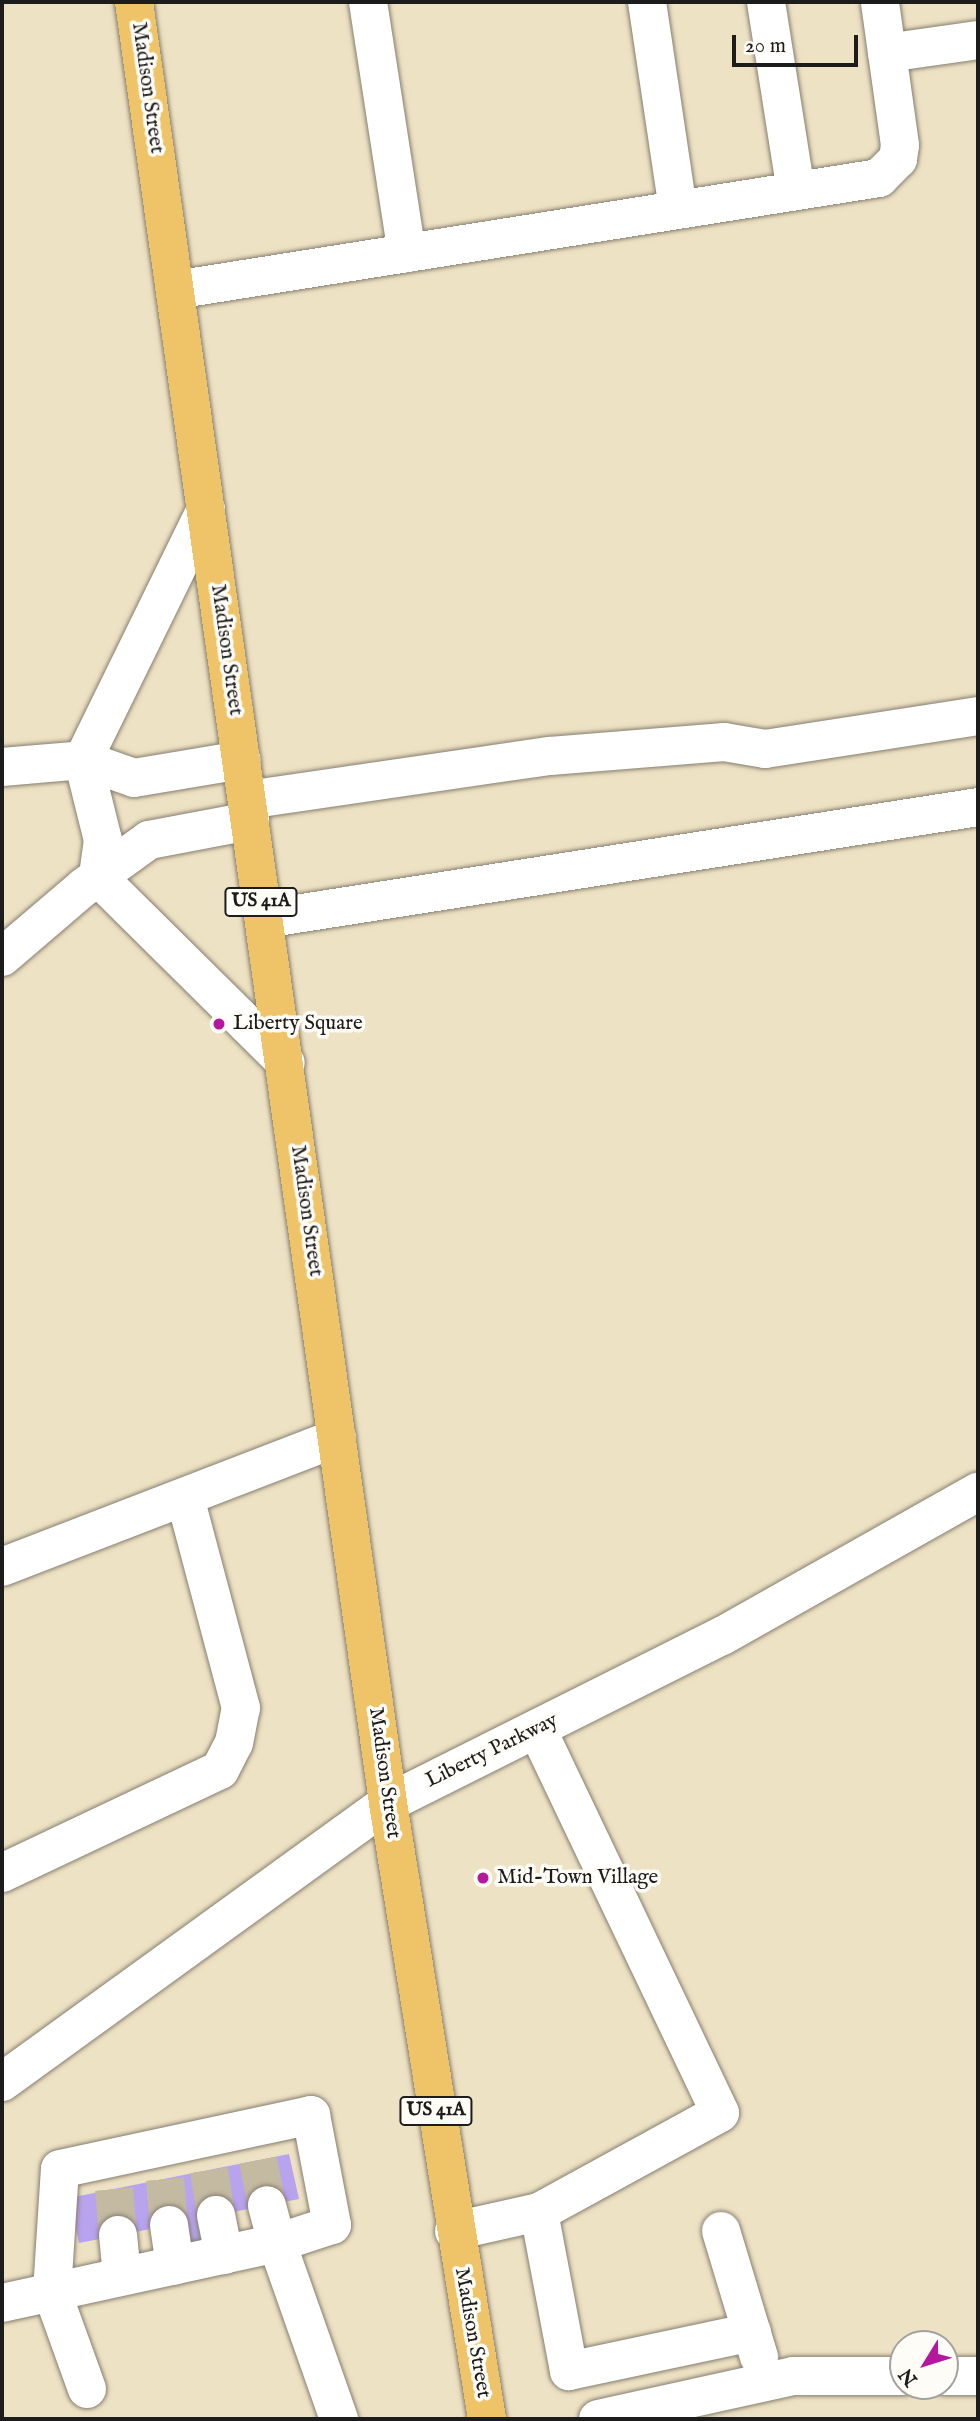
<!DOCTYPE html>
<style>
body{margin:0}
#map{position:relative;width:980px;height:2421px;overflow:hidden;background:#eee2c4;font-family:"IM FELL English",serif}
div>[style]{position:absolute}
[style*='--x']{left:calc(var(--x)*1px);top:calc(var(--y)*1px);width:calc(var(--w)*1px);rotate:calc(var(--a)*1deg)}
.building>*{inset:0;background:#b8a3ef}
.minor-tunnel>*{height:38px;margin-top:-19px;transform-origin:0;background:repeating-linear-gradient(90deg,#c4baa2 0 38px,transparent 0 57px)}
.roads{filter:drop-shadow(0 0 2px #857f70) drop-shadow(0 0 2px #857f70)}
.minor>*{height:38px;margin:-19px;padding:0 19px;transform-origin:19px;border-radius:19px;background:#fff}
.major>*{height:38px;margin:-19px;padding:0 19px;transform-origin:19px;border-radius:19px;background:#efc469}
.dots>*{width:19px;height:19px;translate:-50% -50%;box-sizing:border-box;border:4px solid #fdfcf7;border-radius:50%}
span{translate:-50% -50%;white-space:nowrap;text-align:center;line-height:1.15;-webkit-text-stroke:7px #fdfcf7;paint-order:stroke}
.shield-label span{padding:2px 5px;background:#fdfcf7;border:2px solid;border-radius:5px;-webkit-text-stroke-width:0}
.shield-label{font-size:19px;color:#1c1c1c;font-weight:700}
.street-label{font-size:21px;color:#1c1c1c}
.poi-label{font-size:21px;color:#1c1c1c}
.left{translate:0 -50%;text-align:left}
.frame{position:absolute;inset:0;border:4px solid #1c1c1c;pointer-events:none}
.north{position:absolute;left:889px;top:2330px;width:70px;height:70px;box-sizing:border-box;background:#fdfcf7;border:2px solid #a3a29f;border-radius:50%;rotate:232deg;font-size:19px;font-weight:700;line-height:28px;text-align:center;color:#1c1c1c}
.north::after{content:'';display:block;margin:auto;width:24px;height:32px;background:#b5179e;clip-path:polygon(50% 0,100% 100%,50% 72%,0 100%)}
.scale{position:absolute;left:732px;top:35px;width:126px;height:32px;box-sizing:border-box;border:4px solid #1c1c1c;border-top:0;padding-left:9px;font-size:21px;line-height:24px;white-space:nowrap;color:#1c1c1c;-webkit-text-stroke:5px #fdfcf7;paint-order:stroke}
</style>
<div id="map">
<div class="building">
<i style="clip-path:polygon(289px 2154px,299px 2199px,197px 2219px,201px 2241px,185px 2244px,181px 2223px,79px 2243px,69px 2198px)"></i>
</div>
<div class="minor-tunnel">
<i style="--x:258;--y:2160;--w:46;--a:78.7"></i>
<i style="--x:209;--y:2170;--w:46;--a:81.2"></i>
<i style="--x:165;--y:2179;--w:46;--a:85"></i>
<i style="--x:114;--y:2189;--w:46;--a:85"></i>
</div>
<div class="roads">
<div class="minor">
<i style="--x:368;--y:2;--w:254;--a:81.2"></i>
<i style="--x:647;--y:2;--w:209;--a:81.5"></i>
<i style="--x:766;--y:2;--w:191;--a:81"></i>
<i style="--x:887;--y:53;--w:92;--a:-8.1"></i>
<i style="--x:175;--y:290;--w:713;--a:-9.04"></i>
<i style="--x:879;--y:178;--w:27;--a:-45"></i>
<i style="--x:898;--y:159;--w:14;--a:-82"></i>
<i style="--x:900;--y:145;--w:144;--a:-98"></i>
<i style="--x:206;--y:509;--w:280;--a:116.1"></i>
<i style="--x:83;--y:760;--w:82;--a:76"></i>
<i style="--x:103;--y:840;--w:37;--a:98"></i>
<i style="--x:98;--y:877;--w:264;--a:44.7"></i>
<i style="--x:2;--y:767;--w:81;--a:-4.9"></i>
<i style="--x:83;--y:760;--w:54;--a:19.4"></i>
<i style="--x:134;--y:778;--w:109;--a:-9.5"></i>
<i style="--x:247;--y:800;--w:306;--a:-8.3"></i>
<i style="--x:550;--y:756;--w:175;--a:-4.6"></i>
<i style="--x:724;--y:742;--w:42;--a:9.7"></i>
<i style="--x:765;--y:749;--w:216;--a:-8.8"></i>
<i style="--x:264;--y:919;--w:723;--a:-8.91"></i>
<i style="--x:2;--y:957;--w:108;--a:-40.5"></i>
<i style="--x:84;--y:887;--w:80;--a:-35.9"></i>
<i style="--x:149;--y:840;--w:103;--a:-10.7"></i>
<i style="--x:2;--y:1567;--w:359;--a:-21.1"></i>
<i style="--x:537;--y:1729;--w:425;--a:64.5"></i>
<i style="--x:720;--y:2113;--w:206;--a:151.3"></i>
<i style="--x:539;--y:2212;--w:162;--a:79.3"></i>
<i style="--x:569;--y:2371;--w:187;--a:-12"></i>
<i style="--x:2;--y:1873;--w:241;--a:-25.3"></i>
<i style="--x:220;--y:1770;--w:30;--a:-63"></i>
<i style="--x:234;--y:1743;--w:36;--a:-79"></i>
<i style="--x:241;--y:1708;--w:218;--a:-104.9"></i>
<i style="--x:2;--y:2082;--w:476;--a:-35.9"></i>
<i style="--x:388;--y:1803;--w:373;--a:-26.6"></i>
<i style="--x:722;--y:1636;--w:294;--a:-29.4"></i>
<i style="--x:216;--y:2215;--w:41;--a:78.7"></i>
<i style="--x:169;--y:2225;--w:41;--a:81.7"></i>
<i style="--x:454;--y:2231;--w:87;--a:-12.6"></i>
<i style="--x:721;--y:2231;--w:132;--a:73.2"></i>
<i style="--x:118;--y:2235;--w:41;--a:84.4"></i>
<i style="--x:2;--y:2303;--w:281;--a:-12.3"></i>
<i style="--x:277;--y:2243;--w:187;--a:70.6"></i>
<i style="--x:945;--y:2376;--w:33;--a:0"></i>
<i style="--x:87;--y:2389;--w:103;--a:-109.8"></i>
<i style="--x:52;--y:2292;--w:123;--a:-86.3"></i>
<i style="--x:60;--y:2169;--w:257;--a:-12.1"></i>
<i style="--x:311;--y:2115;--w:112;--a:79.2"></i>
<i style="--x:332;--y:2225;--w:58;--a:161.9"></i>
<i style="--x:277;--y:2243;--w:39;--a:-105"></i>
<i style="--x:598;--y:2419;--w:200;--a:-12.4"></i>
<i style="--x:793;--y:2376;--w:110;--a:0"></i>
</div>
<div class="major">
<i style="--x:134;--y:2;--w:1819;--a:81.97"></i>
<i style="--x:388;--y:1803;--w:624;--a:80.87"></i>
</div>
</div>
<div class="dots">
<i style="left:219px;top:1024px;background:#b5179e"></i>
<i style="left:483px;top:1878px;background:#b5179e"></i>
</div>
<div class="shield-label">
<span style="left:261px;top:902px">US 41A</span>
<span style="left:436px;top:2111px">US 41A</span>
</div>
<div class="street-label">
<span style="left:147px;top:88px;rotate:82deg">Madison Street</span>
<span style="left:226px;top:650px;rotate:82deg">Madison Street</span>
<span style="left:306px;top:1211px;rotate:82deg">Madison Street</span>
<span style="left:492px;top:1751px;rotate:-26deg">Liberty Parkway</span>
<span style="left:384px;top:1773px;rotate:82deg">Madison Street</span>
<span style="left:472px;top:2333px;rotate:80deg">Madison Street</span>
</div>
<div class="poi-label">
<span class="left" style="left:233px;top:1024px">Liberty Square</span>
<span class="left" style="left:497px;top:1878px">Mid-Town Village</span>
</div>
<div class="frame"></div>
<div class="north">N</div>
<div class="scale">20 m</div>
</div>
